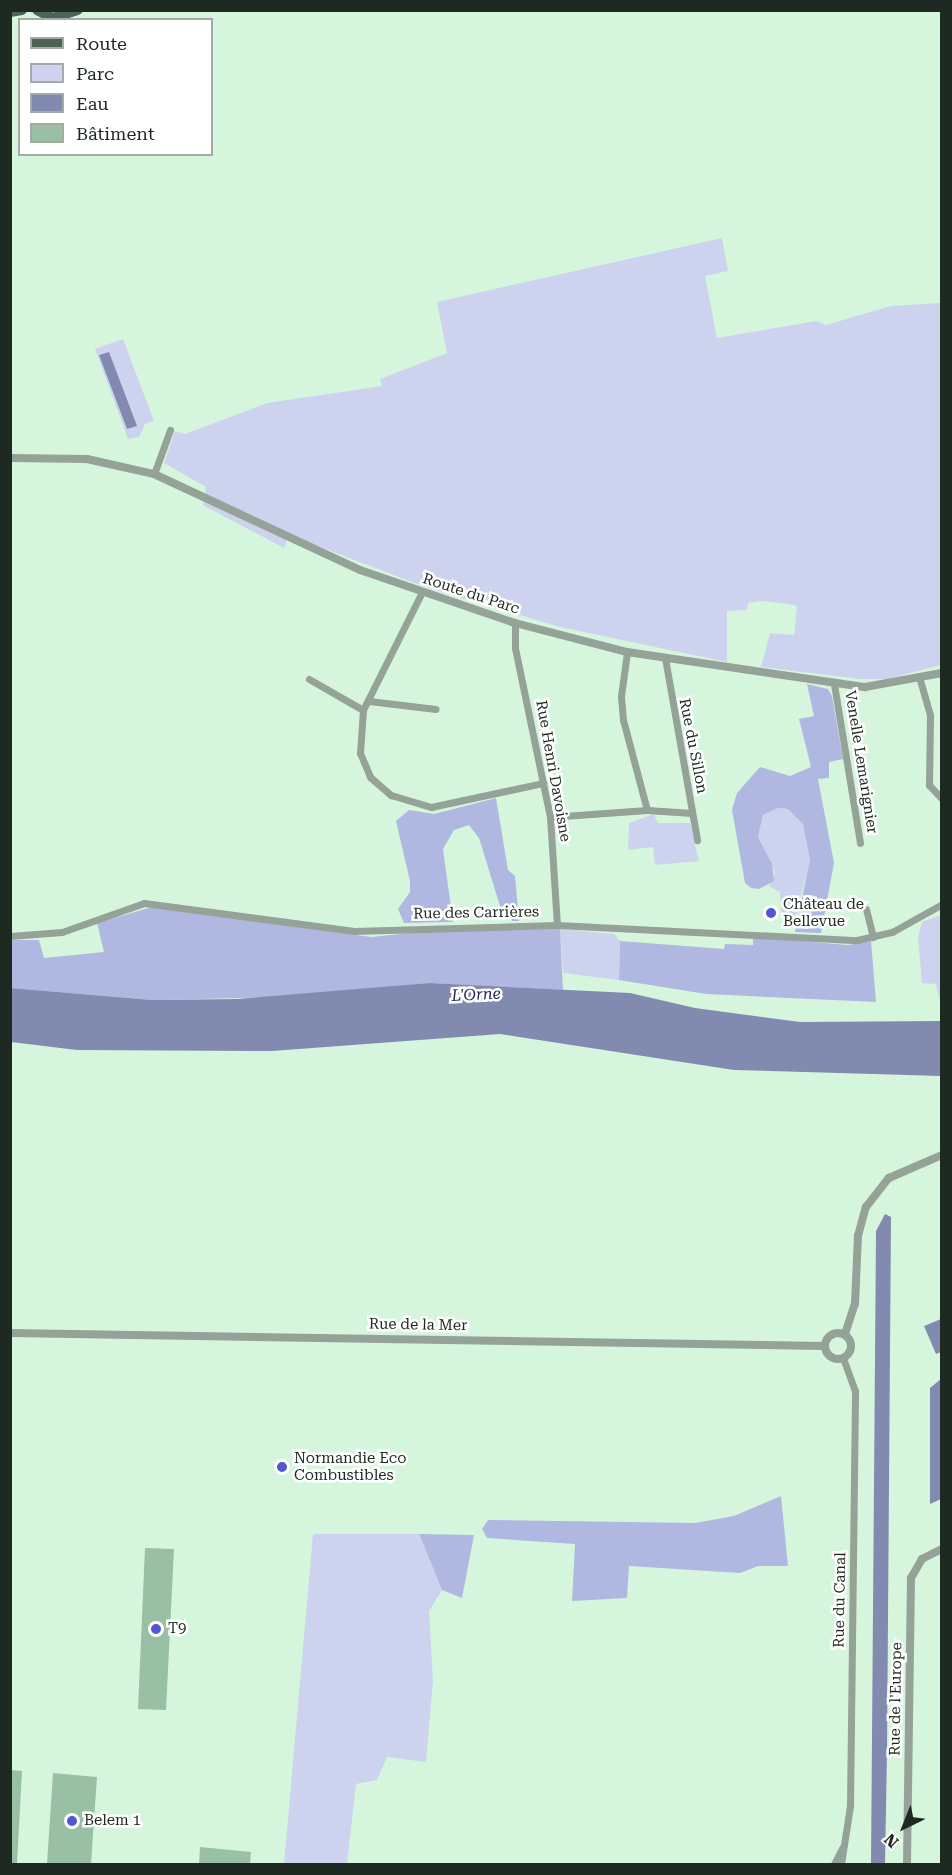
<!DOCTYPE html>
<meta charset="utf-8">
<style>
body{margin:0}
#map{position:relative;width:952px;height:1875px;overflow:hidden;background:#d5f6dd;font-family:"Roboto Serif",serif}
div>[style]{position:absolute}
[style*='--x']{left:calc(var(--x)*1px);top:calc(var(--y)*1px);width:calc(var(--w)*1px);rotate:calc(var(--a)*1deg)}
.green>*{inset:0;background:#cdd3ef}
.forest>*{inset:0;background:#b0b8e1}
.water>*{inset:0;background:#838ab0}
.building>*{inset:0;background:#99c0a4}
.minor>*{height:7px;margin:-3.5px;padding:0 3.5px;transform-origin:3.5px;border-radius:3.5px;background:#94a297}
.tertiary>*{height:8px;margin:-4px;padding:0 4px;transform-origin:4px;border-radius:4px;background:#94a297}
.tertiary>.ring{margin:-4px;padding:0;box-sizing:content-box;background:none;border:8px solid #94a297;border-radius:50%}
.primary>*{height:10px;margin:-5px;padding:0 5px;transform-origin:5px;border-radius:5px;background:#4c6453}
.dots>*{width:16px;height:16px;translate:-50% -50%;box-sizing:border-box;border:3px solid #fff;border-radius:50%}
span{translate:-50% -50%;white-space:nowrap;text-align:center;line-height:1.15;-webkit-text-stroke:5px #fff;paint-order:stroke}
.street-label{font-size:15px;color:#1e2a21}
.poi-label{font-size:15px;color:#1e2a21}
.left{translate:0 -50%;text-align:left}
.water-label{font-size:16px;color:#232758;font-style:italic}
.frame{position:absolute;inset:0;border:12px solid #1e2a21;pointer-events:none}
.legend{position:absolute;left:18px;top:18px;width:195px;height:138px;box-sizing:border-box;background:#fff;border:2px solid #a5aaa6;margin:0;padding:8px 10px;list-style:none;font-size:18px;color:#1e2a21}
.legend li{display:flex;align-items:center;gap:12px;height:30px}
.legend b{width:30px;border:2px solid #a5aaa6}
.north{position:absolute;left:874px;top:1797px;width:60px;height:60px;-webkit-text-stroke:4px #fff;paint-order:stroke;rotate:223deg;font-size:16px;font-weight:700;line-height:24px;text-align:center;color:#1e2a21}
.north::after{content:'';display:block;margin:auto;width:21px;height:27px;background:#1e2a21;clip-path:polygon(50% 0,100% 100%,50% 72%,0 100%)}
</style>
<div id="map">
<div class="green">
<i style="clip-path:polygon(722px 238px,728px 271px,705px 276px,717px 338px,816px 321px,826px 325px,891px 306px,941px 303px,941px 665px,887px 679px,860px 679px,761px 667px,770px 633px,794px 635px,797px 606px,788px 604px,761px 601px,748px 603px,747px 610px,727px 611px,727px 662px,560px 627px,425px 587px,289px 535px,284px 548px,203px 505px,206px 487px,164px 463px,175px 431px,185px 434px,267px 403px,382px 386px,380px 379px,447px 353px,437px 302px)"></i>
<i style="clip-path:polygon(123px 339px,154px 421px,145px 424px,139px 437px,128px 439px,95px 349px)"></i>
<i style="clip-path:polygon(778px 808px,788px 809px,803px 824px,809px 841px,810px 859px,794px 923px,782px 919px,780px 892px,769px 886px,775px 873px,758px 837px,763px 815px)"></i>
<i style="clip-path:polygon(654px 814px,658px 823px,690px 823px,699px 861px,655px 865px,653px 847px,628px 850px,629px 823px)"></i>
<i style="clip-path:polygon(941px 915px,941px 1006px,936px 984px,922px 983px,918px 937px,922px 922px)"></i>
<i style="clip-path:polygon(560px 929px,614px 934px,620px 941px,619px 980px,563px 973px)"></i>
<i style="clip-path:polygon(313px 1534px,419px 1534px,442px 1590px,429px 1611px,433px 1680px,426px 1762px,387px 1757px,377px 1780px,356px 1784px,347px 1864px,284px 1864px)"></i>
</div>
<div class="forest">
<i style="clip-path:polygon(807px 684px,828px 689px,832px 696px,843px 759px,829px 762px,829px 778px,818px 779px,834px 863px,821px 933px,795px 932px,810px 859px,803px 824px,788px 809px,778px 808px,763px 815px,758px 837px,772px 864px,774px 881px,759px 889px,751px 888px,745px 883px,732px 810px,737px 793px,760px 767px,790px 776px,811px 767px,799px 719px,814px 716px)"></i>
<i style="clip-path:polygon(496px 798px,508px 870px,515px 876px,519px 921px,512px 921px,509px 909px,500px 906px,479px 838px,469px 825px,454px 830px,443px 849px,453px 922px,404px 923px,398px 909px,410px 892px,410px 881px,396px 821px,409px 810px,434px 814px)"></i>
<i style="clip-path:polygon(152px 907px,371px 937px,438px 930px,560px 929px,563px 990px,430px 983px,286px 997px,152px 1000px,11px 988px,11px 940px,39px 940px,44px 958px,104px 952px,97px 923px)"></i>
<i style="clip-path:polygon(753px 937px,848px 945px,871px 941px,876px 1002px,706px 994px,619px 980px,620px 941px,724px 949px,725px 944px,753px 945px)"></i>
<i style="clip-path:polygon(781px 1496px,788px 1566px,758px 1566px,740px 1573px,629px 1566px,627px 1598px,572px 1601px,575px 1544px,487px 1538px,482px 1529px,488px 1520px,695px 1523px,734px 1516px)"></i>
<i style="clip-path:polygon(419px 1534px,474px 1535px,462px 1598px,442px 1590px)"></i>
</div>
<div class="water">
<i style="clip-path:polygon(109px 352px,137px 426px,127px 429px,99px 355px)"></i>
<i style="clip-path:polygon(430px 983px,630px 993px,695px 1008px,800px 1022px,941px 1021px,941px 1076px,734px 1070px,500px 1034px,272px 1051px,77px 1050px,11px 1042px,11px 988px,152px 1000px,237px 999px)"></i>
<i style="clip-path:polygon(885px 1214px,891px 1217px,887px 1752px,885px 1864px,871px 1864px,876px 1231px)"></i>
<i style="clip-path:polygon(941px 1319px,941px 1352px,936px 1354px,924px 1326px)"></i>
<i style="clip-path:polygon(941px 1379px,941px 1499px,930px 1504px,930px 1388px)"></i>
</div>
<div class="building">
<i style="clip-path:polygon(145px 1548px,174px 1549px,166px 1710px,138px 1709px)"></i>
<i style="clip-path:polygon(10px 1770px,22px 1771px,17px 1864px,10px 1864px)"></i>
<i style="clip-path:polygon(53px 1773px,97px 1777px,91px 1864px,47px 1864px)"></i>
<i style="clip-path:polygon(200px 1847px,251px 1852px,250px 1864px,199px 1864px)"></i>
</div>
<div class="minor">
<i style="--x:154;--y:474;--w:47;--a:-70"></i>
<i style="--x:422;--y:592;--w:132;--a:116.6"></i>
<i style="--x:363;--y:710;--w:43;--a:94"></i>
<i style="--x:360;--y:753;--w:26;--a:67"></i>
<i style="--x:370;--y:777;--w:28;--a:41"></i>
<i style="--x:391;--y:795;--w:42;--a:16.7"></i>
<i style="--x:431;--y:807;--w:115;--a:-12.1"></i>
<i style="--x:515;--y:623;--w:25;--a:90"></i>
<i style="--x:515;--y:648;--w:173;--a:78.3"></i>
<i style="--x:550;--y:817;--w:108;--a:86.3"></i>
<i style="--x:665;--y:658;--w:185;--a:80"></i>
<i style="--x:309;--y:679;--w:62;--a:29.9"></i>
<i style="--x:920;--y:680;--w:37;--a:74"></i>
<i style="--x:930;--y:716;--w:69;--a:90.8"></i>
<i style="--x:929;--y:785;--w:19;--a:47"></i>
<i style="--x:834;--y:684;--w:161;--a:80.7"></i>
<i style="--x:369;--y:701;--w:67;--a:6.8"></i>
<i style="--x:647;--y:810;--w:45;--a:3.8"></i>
<i style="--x:550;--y:817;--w:97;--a:-4.1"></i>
<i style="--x:647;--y:810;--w:93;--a:-104.9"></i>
<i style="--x:623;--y:720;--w:24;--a:-95"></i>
<i style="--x:621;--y:696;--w:44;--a:-82.2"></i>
<i style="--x:866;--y:909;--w:29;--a:76"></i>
<i style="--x:10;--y:936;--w:52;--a:-4.4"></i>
<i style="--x:62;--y:932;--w:87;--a:-19.5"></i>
<i style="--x:144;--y:903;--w:212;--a:7.6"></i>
<i style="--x:354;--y:931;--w:203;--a:-1.7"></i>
<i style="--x:557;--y:925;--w:300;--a:2.9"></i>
<i style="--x:857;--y:940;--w:36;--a:-13"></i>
<i style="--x:892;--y:932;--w:57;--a:-29.2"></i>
<i style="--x:834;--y:1864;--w:18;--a:-63"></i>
<i style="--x:841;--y:1864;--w:59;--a:-81.2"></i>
<i style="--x:850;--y:1806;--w:415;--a:-89.3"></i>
<i style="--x:855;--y:1391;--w:35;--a:-110"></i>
</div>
<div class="tertiary">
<i style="--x:10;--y:458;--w:77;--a:0.7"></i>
<i style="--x:87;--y:459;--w:69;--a:12.6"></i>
<i style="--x:154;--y:474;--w:227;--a:25"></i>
<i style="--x:360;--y:570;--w:164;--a:18.9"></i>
<i style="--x:515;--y:623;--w:116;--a:14.5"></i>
<i style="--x:627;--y:652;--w:241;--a:8.4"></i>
<i style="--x:865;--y:687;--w:78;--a:-10.3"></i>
<i class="ring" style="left:825px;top:1333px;width:18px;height:18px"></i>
<i style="--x:10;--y:1333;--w:815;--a:0.91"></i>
<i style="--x:845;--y:1334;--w:32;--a:-72"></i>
<i style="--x:855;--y:1304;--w:68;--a:-87.5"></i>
<i style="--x:858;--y:1236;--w:30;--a:-75"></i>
<i style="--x:866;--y:1207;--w:37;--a:-52"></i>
<i style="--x:889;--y:1178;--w:58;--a:-23.5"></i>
<i style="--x:907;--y:1864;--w:286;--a:-89.2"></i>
<i style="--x:911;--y:1578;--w:22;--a:-60"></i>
<i style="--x:922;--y:1559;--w:22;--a:-27"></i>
</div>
<div class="primary">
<i style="--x:37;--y:10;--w:18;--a:27"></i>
<i style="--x:53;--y:18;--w:26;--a:-18"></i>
<i style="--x:10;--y:12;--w:12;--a:-9"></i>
</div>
<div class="dots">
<i style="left:771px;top:913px;background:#5157cd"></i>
<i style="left:282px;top:1467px;background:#5157cd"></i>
<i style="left:156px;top:1629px;background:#5157cd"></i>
<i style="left:72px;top:1821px;background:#5157cd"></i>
</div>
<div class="street-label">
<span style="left:471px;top:594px;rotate:18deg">Route du Parc</span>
<span style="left:693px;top:746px;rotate:79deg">Rue du Sillon</span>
<span style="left:861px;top:762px;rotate:81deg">Venelle Lemarignier</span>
<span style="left:553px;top:771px;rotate:80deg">Rue Henri Davoisne</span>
<span style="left:476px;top:913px;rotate:-1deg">Rue des Carrières</span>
<span style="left:418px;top:1325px;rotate:1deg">Rue de la Mer</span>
<span style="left:840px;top:1600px;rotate:-89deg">Rue du Canal</span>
<span style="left:896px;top:1699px;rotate:-89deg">Rue de l'Europe</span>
</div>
<div class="poi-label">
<span class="left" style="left:783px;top:913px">Château de<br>Bellevue</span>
<span class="left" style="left:294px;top:1467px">Normandie Eco<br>Combustibles</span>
<span class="left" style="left:168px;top:1629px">T9</span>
<span class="left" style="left:84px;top:1821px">Belem 1</span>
</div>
<div class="water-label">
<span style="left:476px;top:995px;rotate:-3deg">L'Orne</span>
</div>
<div class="frame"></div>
<ul class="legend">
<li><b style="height:8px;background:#4c6453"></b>Route</li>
<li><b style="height:16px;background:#cdd3ef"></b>Parc</li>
<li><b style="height:16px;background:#838ab0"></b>Eau</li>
<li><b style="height:16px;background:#99c0a4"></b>Bâtiment</li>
</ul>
<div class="north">N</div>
</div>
